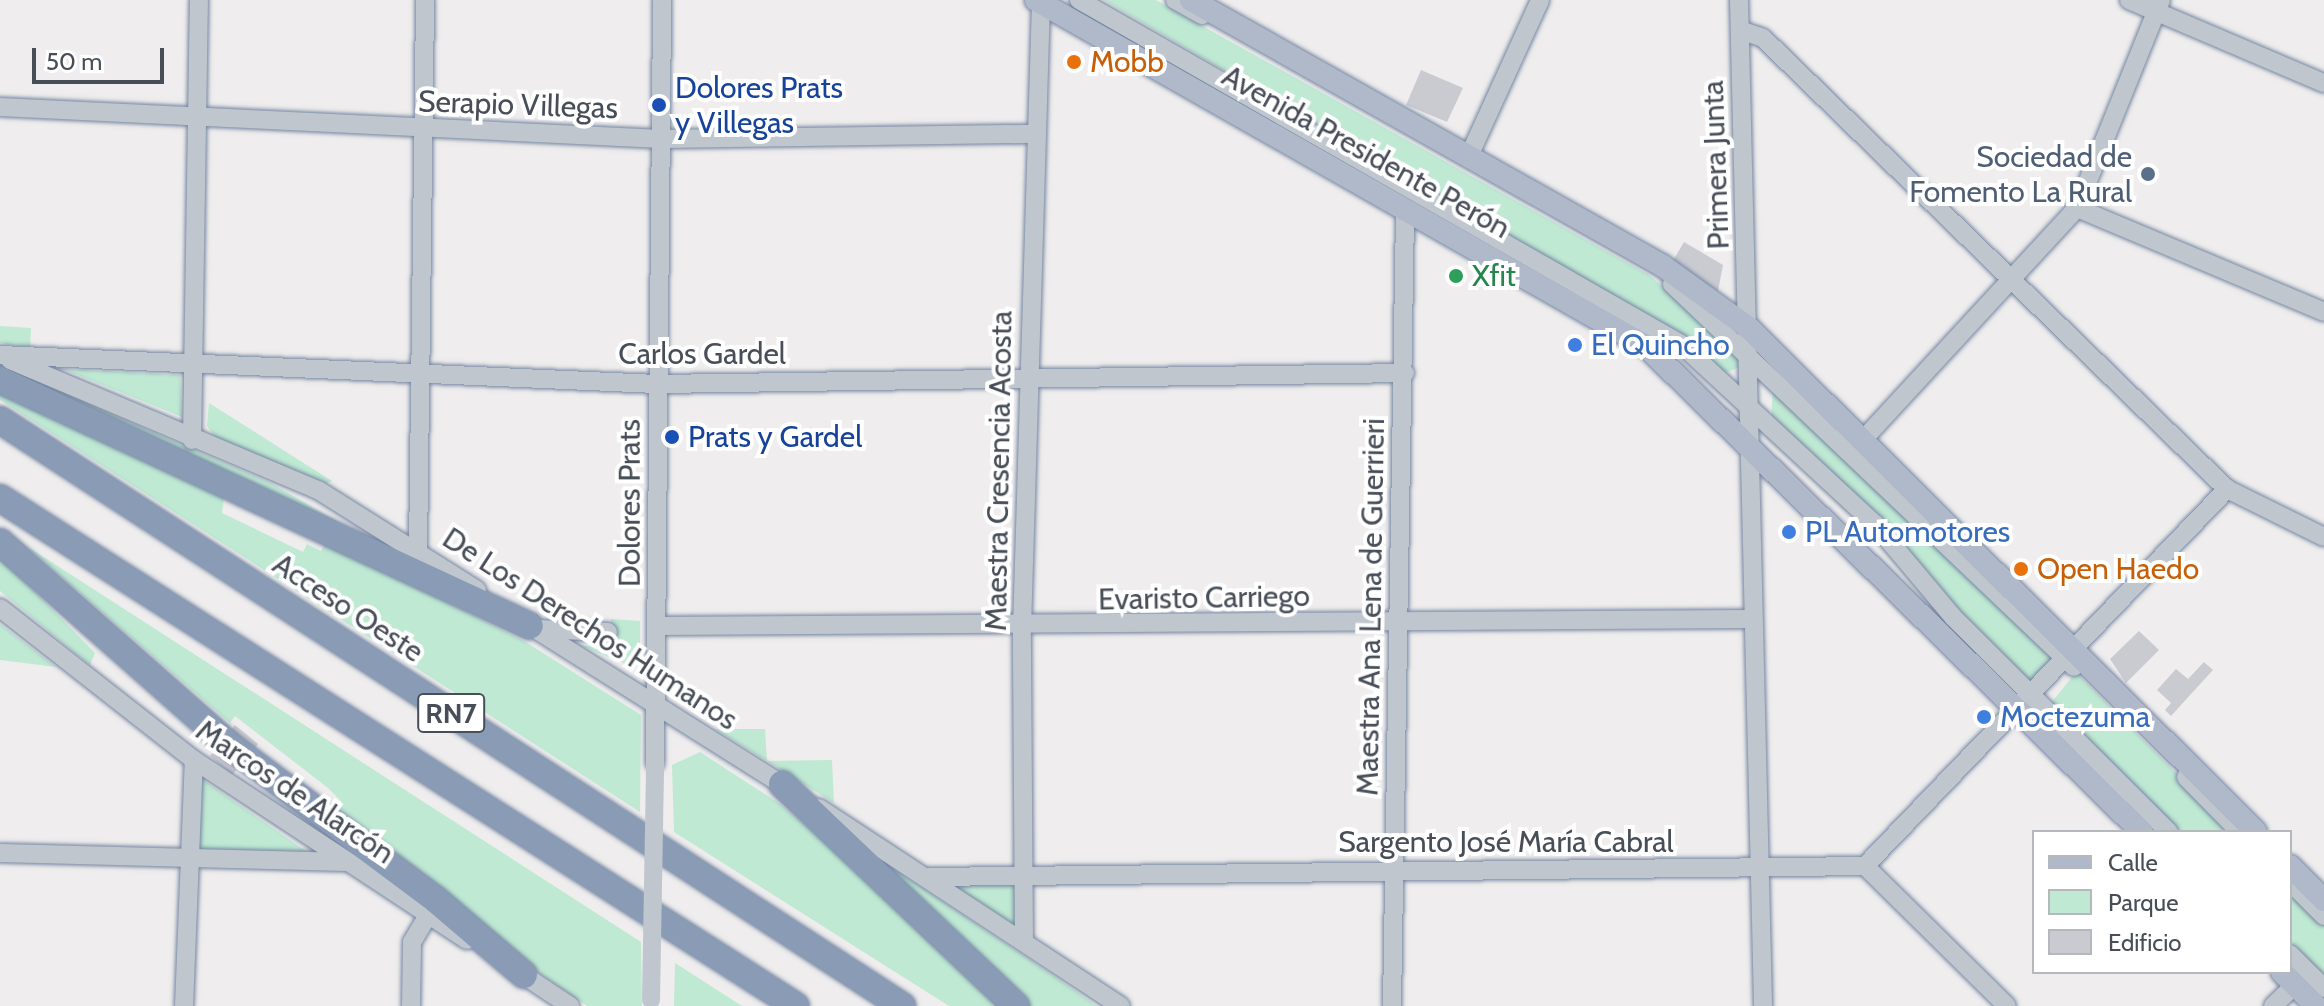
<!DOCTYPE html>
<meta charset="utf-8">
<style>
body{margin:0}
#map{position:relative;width:2324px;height:1006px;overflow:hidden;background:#efeded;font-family:Cabin,sans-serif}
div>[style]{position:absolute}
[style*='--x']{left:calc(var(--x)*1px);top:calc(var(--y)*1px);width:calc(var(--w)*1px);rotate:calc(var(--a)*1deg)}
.green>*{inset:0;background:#bfe9d3}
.building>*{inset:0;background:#cacbd1}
.roads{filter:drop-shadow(0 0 2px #7586a2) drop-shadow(0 0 2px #7586a2)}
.minor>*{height:18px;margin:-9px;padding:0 9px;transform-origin:9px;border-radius:9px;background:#bfc6cd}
.major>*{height:22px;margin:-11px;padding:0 11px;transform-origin:11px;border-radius:11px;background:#afb9c9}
.highway>*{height:26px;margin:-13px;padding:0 13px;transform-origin:13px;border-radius:13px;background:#8a9bb6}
.minor-bridge>*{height:18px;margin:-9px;padding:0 9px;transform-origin:9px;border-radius:9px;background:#bfc6cd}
.dots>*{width:22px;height:22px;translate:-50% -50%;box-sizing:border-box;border:4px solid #fff;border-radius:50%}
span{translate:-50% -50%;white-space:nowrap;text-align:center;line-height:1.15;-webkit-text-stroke:8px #fff;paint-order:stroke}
.shield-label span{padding:2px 6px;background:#fff;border:2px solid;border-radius:6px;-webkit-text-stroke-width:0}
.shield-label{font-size:28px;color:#474e58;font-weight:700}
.food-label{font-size:30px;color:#c56008}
.left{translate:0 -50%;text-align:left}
.transit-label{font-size:30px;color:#164399}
.street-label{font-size:30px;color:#474e58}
.service-label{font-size:30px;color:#4e5e75}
.right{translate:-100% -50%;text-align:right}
.leisure-label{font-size:30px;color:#27864d}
.shop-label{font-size:30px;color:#366cbe}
.legend{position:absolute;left:2032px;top:830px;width:260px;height:144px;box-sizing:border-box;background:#fff;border:2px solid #b5b8bc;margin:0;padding:10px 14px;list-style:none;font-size:24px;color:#474e58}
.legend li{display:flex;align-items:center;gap:16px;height:40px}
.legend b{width:40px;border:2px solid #b5b8bc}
.scale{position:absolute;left:32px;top:48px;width:132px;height:36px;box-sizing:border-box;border:4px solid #474e58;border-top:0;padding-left:10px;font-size:24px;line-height:28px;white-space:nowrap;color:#474e58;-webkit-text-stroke:6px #fff;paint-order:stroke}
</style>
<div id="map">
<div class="green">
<i style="clip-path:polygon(1104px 0,1156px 0,1649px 275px,1738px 349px,1739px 367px,1723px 374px,1674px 334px)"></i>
<i style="clip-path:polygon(0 326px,31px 328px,30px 348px,0 343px)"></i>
<i style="clip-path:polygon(0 366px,271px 483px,338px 522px,233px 484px,0 374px)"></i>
<i style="clip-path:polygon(63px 369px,180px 375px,182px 417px)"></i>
<i style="clip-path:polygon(1773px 388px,2061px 657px,2028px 688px,1771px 420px)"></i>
<i style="clip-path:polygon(0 393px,224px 497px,222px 513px,303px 552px,307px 544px,321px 551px,325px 544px,407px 582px,524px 641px,641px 715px,640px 812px,0 400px)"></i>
<i style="clip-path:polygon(209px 403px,332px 481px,320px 486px,218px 441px,207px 426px)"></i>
<i style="clip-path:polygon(25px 545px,641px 942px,642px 1006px,587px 1006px,506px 950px,335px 811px,341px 801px,328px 788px,235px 716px,230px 723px)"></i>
<i style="clip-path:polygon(0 556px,95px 653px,90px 665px,0 591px)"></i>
<i style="clip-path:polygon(611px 619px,640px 621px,640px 648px,628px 665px,579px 645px,610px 648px)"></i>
<i style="clip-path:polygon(0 624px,56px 667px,0 660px)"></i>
<i style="clip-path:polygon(2076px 672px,2166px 763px,2234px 832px,2173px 832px,2048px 707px)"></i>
<i style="clip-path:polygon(715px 729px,765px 729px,767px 761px,832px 760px,834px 803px,767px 761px)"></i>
<i style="clip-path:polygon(700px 752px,780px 804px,895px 900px,1004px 1006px,949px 1006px,674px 832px,672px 765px)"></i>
<i style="clip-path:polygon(199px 777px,313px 856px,195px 853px)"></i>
<i style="clip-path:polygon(855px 843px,1054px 976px,1097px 1006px,1026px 1006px)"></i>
<i style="clip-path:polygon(1018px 881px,1019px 931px,947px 882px)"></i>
<i style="clip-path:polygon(2290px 889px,2324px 924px,2324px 980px,2290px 947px)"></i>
<i style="clip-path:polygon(675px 963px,742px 1006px,674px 1006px)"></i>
</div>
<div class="building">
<i style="clip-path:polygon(1421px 70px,1463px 88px,1447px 122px,1406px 105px)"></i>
<i style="clip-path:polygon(1684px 242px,1723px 265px,1718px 291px,1671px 264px)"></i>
<i style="clip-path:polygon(2139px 631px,2159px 650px,2126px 683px,2110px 659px)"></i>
<i style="clip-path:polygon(2204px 662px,2213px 670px,2171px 716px,2165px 710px,2171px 703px,2157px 690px,2176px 669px,2188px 679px)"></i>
<i style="clip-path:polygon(235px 725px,258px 744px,232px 775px,210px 756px)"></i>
</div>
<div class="roads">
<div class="minor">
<i style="--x:1079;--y:0;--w:693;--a:29.74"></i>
<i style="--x:1681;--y:344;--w:265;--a:42.9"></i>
<i style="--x:1875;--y:524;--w:121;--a:50"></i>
<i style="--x:1953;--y:617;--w:305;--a:44.9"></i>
<i style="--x:1175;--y:0;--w:31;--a:29"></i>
<i style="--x:1739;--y:0;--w:1006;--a:88.63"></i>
<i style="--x:2129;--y:0;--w:212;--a:23.1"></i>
<i style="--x:1740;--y:30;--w:24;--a:19"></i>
<i style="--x:1763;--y:38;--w:647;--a:44.19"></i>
<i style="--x:2227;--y:489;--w:108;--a:26.3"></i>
<i style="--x:0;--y:107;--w:662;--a:2.77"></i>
<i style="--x:661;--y:139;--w:374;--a:-0.8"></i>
<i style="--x:1469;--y:156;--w:171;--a:-65.5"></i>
<i style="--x:2077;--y:208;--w:268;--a:22.8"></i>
<i style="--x:1672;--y:284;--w:555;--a:43.61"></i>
<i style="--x:0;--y:355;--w:658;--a:2.53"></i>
<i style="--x:657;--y:384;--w:748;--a:-0.84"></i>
<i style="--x:10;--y:360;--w:334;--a:22.9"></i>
<i style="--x:318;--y:490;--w:188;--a:32.2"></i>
<i style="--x:192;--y:440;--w:440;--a:-89.1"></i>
<i style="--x:1860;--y:443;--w:320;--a:-47.3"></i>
<i style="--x:2077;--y:208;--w:224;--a:-68"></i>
<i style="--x:418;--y:552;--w:552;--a:-89.27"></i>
<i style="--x:0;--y:608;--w:246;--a:38.1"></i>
<i style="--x:194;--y:760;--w:327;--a:33.4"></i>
<i style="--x:521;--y:620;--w:319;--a:32.2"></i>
<i style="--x:657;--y:626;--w:1094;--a:-0.37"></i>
<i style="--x:538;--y:629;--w:70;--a:2.5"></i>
<i style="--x:655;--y:763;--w:763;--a:-89.47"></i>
<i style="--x:2186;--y:777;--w:77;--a:45.5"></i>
<i style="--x:819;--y:808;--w:361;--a:33.3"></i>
<i style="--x:0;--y:853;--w:348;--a:1.5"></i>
<i style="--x:1865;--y:866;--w:199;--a:44.6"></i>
<i style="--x:928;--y:877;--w:937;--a:-0.67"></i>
<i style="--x:1865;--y:866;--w:523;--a:-46.16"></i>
<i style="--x:2290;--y:882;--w:48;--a:45"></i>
<i style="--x:1024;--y:941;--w:313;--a:-90.4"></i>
<i style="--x:1022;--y:628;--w:625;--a:-88.26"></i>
<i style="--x:2290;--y:954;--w:48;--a:45"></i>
<i style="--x:516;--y:970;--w:65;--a:33.7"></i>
<i style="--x:184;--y:1006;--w:246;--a:-87.7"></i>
<i style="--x:411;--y:1006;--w:64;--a:-89.1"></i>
<i style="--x:412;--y:942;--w:31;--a:-59"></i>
<i style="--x:1392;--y:1006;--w:796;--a:-89.06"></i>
<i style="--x:2273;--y:1006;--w:30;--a:-44"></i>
</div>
<div class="major">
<i style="--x:1036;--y:0;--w:703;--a:29.59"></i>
<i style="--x:1647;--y:347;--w:693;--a:44.42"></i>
<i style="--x:1191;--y:0;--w:542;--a:29.4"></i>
<i style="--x:1663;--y:266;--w:107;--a:35.9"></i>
<i style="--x:1750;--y:329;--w:713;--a:44.83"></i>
<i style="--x:2290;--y:866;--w:48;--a:45"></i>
<i style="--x:2282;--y:972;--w:48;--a:45"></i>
</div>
<div class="highway">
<i style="--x:0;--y:380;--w:584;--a:24.9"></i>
<i style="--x:0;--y:420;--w:1076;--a:33.01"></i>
<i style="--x:0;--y:498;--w:944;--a:32.55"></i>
<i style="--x:0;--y:542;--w:311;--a:41.5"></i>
<i style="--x:233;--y:748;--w:252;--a:36.8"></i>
<i style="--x:435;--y:899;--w:117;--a:40.5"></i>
<i style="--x:782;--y:784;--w:323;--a:43.5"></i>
</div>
</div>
<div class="minor-bridge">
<i style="--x:651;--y:1000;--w:237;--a:-89"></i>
</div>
<div class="dots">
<i style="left:1074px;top:62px;background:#e8710a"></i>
<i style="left:659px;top:105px;background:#1a4fb4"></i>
<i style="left:2148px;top:174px;background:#5c6f8a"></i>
<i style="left:1456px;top:276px;background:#2e9e5b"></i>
<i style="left:1575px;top:345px;background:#3f7fe0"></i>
<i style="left:672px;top:437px;background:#1a4fb4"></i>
<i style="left:1789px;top:532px;background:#3f7fe0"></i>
<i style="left:2021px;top:569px;background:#e8710a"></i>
<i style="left:1984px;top:717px;background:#3f7fe0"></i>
</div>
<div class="shield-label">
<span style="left:451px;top:713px">RN7</span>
</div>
<div class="food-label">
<span class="left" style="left:1090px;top:62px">Mobb</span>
<span class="left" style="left:2037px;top:569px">Open Haedo</span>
</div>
<div class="transit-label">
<span class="left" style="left:675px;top:105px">Dolores Prats<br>y Villegas</span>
<span class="left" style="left:688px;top:437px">Prats y Gardel</span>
</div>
<div class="street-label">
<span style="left:518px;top:105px;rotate:2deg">Serapio Villegas</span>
<span style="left:1366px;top:152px;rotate:29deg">Avenida Presidente Perón</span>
<span style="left:1716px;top:165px;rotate:-92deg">Primera Junta</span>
<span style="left:702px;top:354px">Carlos Gardel</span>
<span style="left:999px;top:471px;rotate:-89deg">Maestra Cresencia Acosta</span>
<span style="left:630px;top:503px;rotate:-90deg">Dolores Prats</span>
<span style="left:1204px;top:598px;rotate:-1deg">Evaristo Carriego</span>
<span style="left:1371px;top:607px;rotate:-89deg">Maestra Ana Lena de Guerrieri</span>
<span style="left:348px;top:608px;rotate:33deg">Acceso Oeste</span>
<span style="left:590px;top:629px;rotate:33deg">De Los Derechos Humanos</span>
<span style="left:295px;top:792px;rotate:34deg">Marcos de Alarcón</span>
<span style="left:1506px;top:842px">Sargento José María Cabral</span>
</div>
<div class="service-label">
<span class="right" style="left:2132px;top:174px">Sociedad de<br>Fomento La Rural</span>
</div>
<div class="leisure-label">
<span class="left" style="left:1472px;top:276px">Xfit</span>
</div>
<div class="shop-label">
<span class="left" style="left:1591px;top:345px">El Quincho</span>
<span class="left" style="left:1805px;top:532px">PL Automotores</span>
<span class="left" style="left:2000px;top:717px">Moctezuma</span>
</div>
<ul class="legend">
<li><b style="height:10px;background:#afb9c9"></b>Calle</li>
<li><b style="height:22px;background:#bfe9d3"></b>Parque</li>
<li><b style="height:22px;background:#cacbd1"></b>Edificio</li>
</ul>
<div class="scale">50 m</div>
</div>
